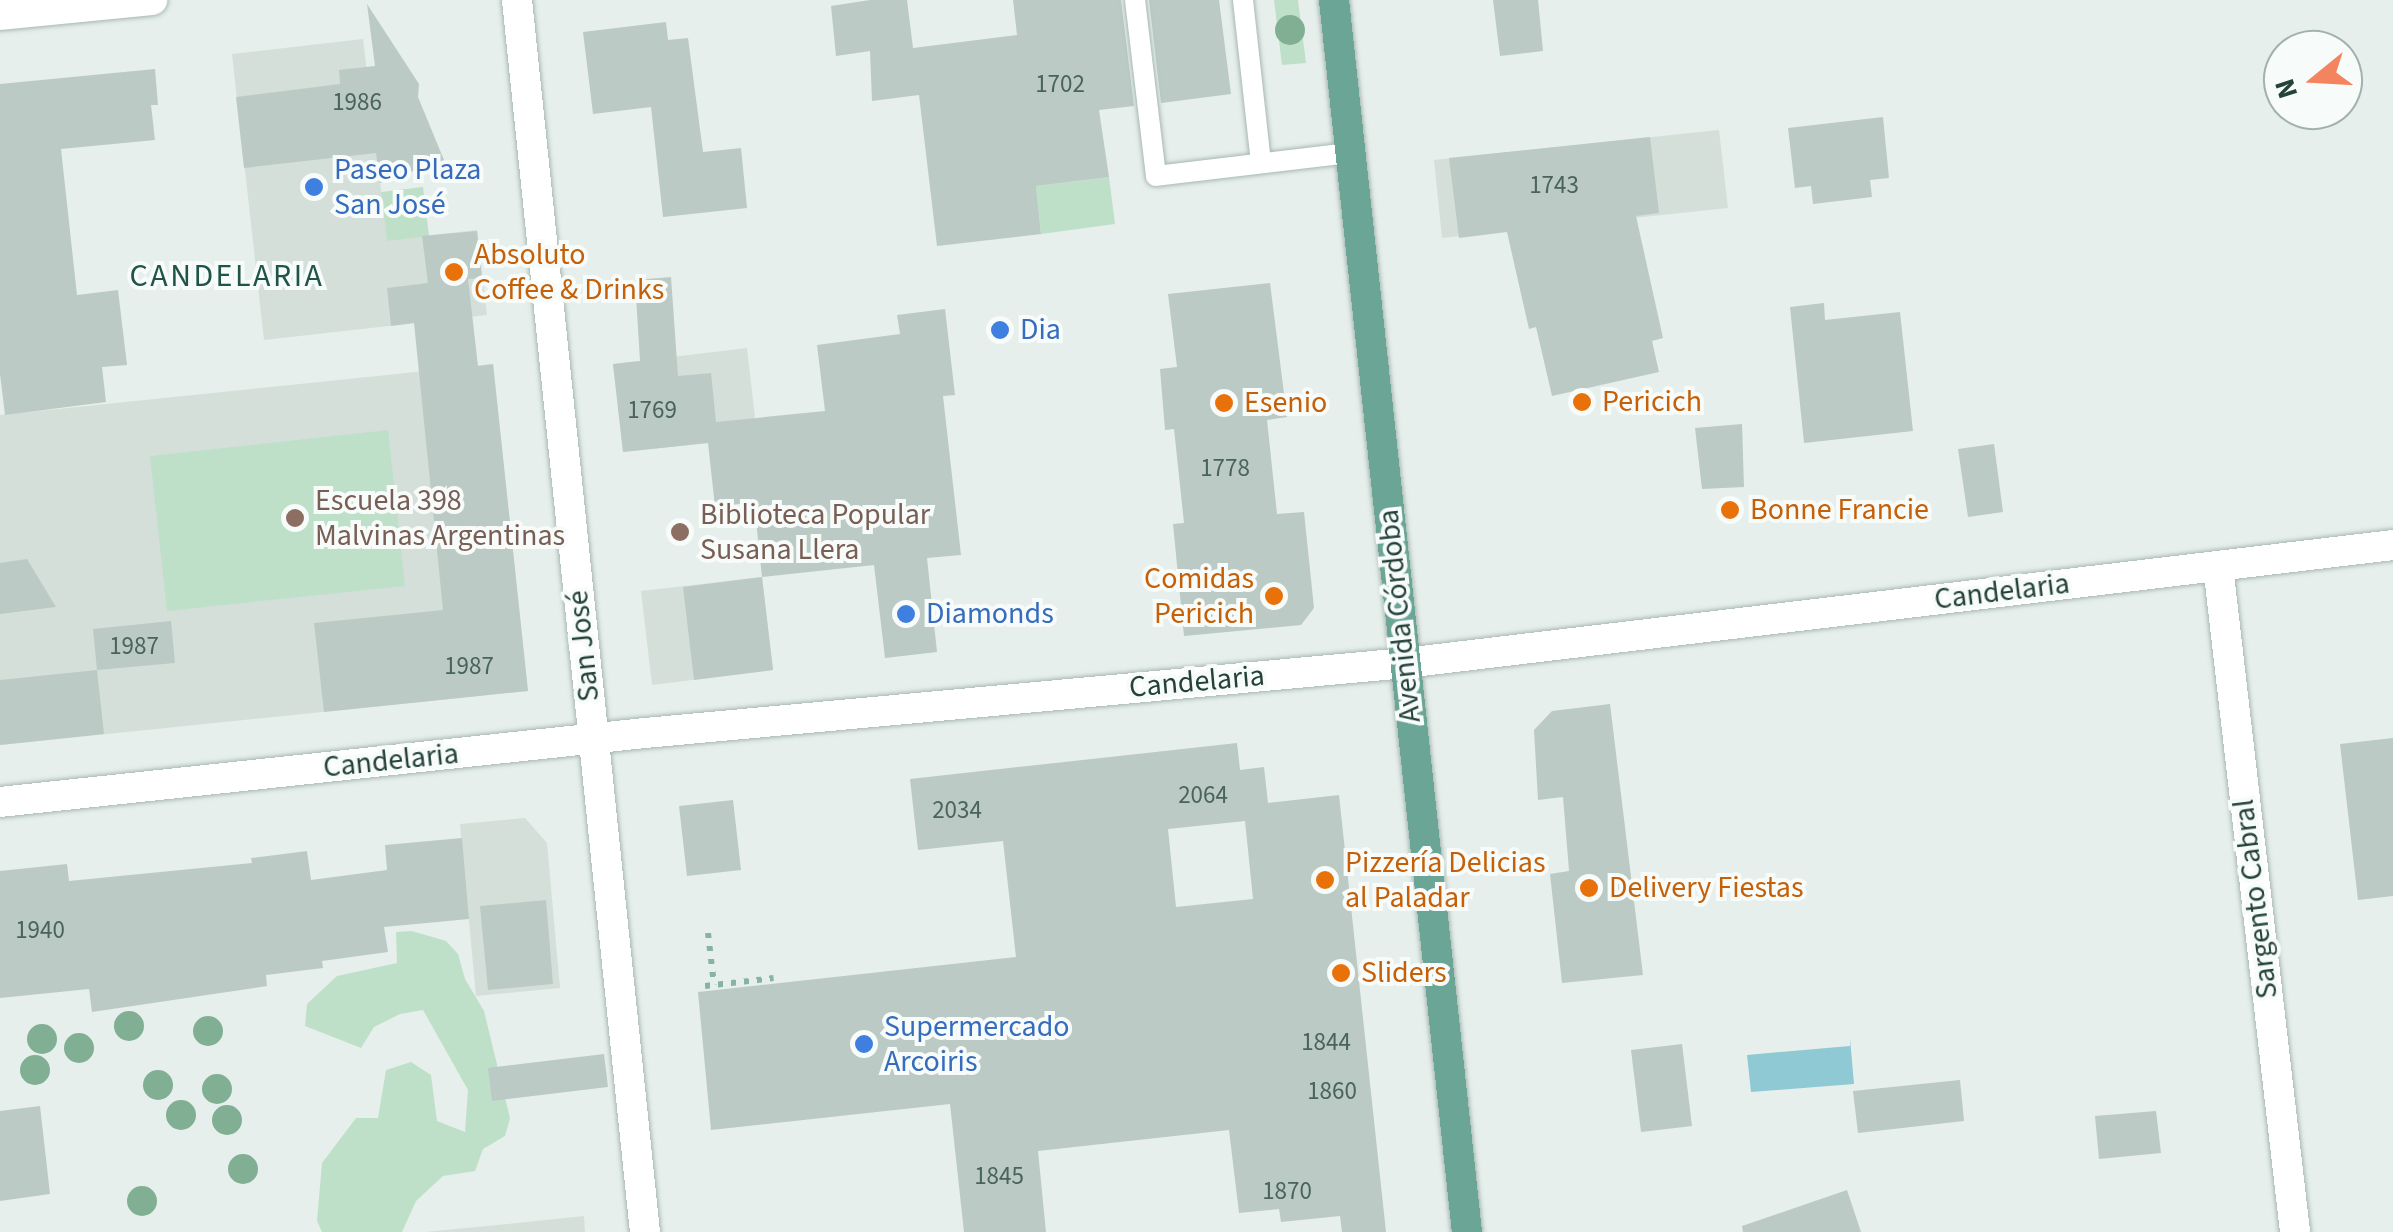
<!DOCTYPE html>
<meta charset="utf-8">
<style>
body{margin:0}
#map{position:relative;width:2393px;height:1232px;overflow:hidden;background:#e6efeb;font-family:"Source Sans 3",sans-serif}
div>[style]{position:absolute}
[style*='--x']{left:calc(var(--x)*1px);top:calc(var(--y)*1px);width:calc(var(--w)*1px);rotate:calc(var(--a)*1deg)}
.built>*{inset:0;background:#d4dfda}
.green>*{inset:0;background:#bfe0c8}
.water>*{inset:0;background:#8ec9d4}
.building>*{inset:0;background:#bbcac4}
.path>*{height:6px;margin-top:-3px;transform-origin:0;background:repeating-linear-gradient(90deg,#86b3a5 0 5px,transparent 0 13px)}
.roads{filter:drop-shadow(0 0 2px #a8b8b2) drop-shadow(0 0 2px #a8b8b2)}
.service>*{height:20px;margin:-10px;padding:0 10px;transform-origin:10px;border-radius:10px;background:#fff}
.minor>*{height:30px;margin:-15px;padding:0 15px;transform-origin:15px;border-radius:15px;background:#fff}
.primary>*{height:30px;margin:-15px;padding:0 15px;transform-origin:15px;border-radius:15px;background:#6aa596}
.trees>*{width:30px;height:30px;margin:-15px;border-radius:50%;background:#80af93}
.dots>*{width:28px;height:28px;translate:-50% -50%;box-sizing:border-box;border:5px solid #f7fbf9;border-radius:50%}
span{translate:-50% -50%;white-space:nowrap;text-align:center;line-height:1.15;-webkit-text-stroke:8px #f7fbf9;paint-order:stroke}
.number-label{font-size:25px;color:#4a645c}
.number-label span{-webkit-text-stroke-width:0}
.shop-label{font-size:30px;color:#366cbe}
.left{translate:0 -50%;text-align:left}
.food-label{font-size:30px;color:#c56008}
.right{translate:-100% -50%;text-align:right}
.education-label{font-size:30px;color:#785e54}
.street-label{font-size:30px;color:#24423a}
.neighbourhood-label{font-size:32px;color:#1f5548;letter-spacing:2.5px}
.north{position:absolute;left:2263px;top:30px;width:100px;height:100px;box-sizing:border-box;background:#f7fbf9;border:2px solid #a3b1ad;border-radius:50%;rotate:252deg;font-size:28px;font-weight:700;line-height:40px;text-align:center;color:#24423a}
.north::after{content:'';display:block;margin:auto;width:35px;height:45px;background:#f4845f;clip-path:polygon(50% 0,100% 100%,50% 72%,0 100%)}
</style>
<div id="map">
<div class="built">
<i style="clip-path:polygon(363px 39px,387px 240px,477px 230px,487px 315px,264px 340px,232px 54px)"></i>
<i style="clip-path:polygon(1719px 130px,1728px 208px,1442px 238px,1434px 160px)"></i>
<i style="clip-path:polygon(747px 348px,755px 418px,708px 443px,623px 452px,613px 364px)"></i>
<i style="clip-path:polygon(493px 364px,528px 691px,0 745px,0 415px)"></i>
<i style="clip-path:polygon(762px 577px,773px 670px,652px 685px,641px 591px)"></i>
<i style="clip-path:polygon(525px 818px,547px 843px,560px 988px,476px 996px,460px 824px)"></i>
<i style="clip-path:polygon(584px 1216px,585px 1232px,425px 1232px,517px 1223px)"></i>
</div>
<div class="green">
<i style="clip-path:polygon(1274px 0,1298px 0,1306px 63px,1282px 65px)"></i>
<i style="clip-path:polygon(1109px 177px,1115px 224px,1041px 234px,1036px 186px)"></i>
<i style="clip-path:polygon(423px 187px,429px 236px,387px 241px,381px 192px)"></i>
<i style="clip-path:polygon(388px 430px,405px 586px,167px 611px,150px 456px)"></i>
<i style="clip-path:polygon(412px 931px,446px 941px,458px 954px,465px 979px,484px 1011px,510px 1118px,505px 1136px,483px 1149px,475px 1171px,443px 1176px,416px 1201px,402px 1232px,322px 1232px,317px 1221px,322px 1163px,356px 1118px,378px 1118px,386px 1070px,411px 1062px,431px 1075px,437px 1121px,465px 1132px,468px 1090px,423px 1010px,400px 1014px,374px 1027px,361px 1048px,305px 1026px,307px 1004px,337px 976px,397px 963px,396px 932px)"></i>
</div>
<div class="water">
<i style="clip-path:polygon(1850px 1038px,1854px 1084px,1751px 1092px,1747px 1055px,1850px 1046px)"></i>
</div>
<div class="building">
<i style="clip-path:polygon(870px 0,907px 0,913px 48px,1017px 35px,1013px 0,1121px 0,1134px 106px,1099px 110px,1109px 177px,1036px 186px,1041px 234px,937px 246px,919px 95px,872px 101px,870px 51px,836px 56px,831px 6px)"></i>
<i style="clip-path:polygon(1149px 0,1219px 0,1231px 94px,1161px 103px)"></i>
<i style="clip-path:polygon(1493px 0,1538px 0,1543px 51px,1500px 56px)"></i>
<i style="clip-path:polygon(367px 4px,419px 84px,418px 97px,444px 160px,380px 183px,376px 153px,244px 168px,236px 97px,340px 84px,339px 70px,375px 66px)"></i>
<i style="clip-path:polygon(666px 22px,668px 40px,688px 38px,703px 152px,741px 148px,747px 208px,663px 217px,651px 107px,593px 114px,583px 32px)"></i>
<i style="clip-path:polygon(155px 69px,158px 105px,151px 105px,155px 140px,61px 149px,77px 295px,118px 290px,127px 365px,102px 367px,106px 402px,5px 415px,0 374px,0 84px)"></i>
<i style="clip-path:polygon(1883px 117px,1889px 178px,1870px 180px,1872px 197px,1813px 204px,1811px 186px,1795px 188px,1788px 128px)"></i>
<i style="clip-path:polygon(1650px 137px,1659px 213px,1636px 216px,1663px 338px,1652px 341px,1659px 372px,1552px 396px,1536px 327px,1529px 329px,1507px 232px,1459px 238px,1449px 158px)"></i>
<i style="clip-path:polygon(477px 231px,482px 278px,468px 279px,478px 366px,493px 364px,528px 691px,324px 712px,314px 623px,443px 610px,414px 323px,391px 326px,387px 288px,428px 283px,422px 236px)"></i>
<i style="clip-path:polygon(671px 277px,678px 376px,711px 373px,716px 422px,825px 411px,817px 345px,900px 334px,897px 315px,945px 309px,955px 395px,943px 396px,961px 555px,927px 558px,937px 652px,885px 658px,874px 565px,762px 577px,754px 502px,715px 507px,708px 443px,623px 452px,613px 364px,640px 361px,635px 280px)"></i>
<i style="clip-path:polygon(1270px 283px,1287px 417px,1267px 420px,1277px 514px,1304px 512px,1314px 608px,1301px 625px,1184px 636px,1173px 524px,1184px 523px,1174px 429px,1165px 430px,1160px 369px,1177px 367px,1168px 294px)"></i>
<i style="clip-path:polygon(1824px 303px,1825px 320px,1900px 312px,1913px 431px,1804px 443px,1790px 307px)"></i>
<i style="clip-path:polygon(1742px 424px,1744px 487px,1702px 489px,1695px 428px)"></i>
<i style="clip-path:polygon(1994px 444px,2003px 512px,1968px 517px,1958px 449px)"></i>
<i style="clip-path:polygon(27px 559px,56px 607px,0 614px,0 563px)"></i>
<i style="clip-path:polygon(762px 577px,773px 670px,694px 680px,683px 587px)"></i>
<i style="clip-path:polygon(171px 621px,175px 663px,97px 670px,93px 629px)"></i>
<i style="clip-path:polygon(97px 670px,104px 734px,0 745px,0 680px)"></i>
<i style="clip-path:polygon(1610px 704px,1643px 975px,1562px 983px,1550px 874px,1569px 871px,1563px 797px,1538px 800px,1534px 730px,1552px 711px)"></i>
<i style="clip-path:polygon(2393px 738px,2393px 896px,2358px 900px,2340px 744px)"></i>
<i style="clip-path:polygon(evenodd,1237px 743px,1240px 770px,1264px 767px,1268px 803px,1339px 795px,1386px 1232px,1342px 1232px,1340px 1216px,1281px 1222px,1279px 1209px,1239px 1213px,1229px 1130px,1038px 1151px,1046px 1232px,964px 1232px,950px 1104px,711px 1130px,698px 992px,1016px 957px,1003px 841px,918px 850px,910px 779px,1237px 743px,1245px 821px,1253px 899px,1176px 907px,1168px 829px,1245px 821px)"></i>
<i style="clip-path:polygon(733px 800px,741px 870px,687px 876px,679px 806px)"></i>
<i style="clip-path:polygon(462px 838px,469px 919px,384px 927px,388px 952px,322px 961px,323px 968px,266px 975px,267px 986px,92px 1012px,89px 989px,0 998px,0 871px,67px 864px,69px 881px,252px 863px,251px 858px,307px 851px,311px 880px,387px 870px,385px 845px)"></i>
<i style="clip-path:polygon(546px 900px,553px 984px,488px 990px,480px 906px)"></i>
<i style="clip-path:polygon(1682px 1044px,1692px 1126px,1641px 1132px,1631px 1050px)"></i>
<i style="clip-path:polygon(604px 1054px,608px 1087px,492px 1101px,488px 1068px)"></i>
<i style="clip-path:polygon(1960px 1080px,1964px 1121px,1858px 1133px,1853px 1091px)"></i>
<i style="clip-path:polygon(40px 1106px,50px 1194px,0 1201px,0 1111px)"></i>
<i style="clip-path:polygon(2156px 1111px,2161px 1153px,2099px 1159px,2095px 1116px)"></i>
<i style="clip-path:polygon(1847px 1190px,1861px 1232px,1743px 1232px,1742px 1226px)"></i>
</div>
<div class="path">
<i style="--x:708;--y:933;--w:52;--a:83.4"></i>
<i style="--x:705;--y:986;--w:69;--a:-6.6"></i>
</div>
<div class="roads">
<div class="service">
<i style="--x:1135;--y:0;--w:177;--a:83.2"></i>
<i style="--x:1156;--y:176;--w:195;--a:-6.8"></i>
<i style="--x:1243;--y:0;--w:164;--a:83.7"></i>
</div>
<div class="minor">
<i style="--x:517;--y:0;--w:1239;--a:84.07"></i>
<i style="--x:0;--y:15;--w:153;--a:-5.6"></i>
<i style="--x:2218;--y:566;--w:670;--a:83.4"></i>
<i style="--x:0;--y:802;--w:649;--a:-6.11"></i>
<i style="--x:645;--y:733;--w:763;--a:-5.26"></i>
<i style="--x:1405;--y:663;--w:995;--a:-6.81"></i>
</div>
<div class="primary">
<i style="--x:1334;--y:0;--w:1239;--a:83.84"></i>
</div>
</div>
<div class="trees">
<i style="left:1290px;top:30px"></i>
<i style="left:129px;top:1026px"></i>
<i style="left:208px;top:1031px"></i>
<i style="left:42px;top:1039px"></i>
<i style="left:79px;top:1048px"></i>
<i style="left:35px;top:1070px"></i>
<i style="left:158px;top:1085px"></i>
<i style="left:217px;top:1089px"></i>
<i style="left:181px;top:1115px"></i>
<i style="left:227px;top:1120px"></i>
<i style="left:243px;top:1169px"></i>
<i style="left:142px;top:1201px"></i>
</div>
<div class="dots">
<i style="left:314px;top:187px;background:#3f7fe0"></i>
<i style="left:454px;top:272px;background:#e8710a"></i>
<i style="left:1000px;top:330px;background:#3f7fe0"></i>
<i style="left:1582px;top:402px;background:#e8710a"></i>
<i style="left:1224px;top:403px;background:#e8710a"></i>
<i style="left:1730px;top:510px;background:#e8710a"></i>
<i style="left:295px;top:518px;background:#8d6e63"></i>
<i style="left:680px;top:532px;background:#8d6e63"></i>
<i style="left:1274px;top:596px;background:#e8710a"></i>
<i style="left:906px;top:614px;background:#3f7fe0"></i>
<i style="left:1325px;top:880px;background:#e8710a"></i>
<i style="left:1589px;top:888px;background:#e8710a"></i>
<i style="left:1341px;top:973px;background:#e8710a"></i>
<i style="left:864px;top:1044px;background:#3f7fe0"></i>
</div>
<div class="number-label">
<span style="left:1060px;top:84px">1702</span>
<span style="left:357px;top:102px">1986</span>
<span style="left:1554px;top:185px">1743</span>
<span style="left:652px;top:410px">1769</span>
<span style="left:1225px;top:468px">1778</span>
<span style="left:134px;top:646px">1987</span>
<span style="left:469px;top:666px">1987</span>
<span style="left:1203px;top:795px">2064</span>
<span style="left:957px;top:810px">2034</span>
<span style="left:40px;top:930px">1940</span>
<span style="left:1326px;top:1042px">1844</span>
<span style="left:1332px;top:1091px">1860</span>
<span style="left:999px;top:1176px">1845</span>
<span style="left:1287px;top:1191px">1870</span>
</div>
<div class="shop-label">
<span class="left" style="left:334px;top:187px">Paseo Plaza<br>San José</span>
<span class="left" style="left:1020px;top:330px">Dia</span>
<span class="left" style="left:926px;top:614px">Diamonds</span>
<span class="left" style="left:884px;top:1044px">Supermercado<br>Arcoiris</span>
</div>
<div class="food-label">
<span class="left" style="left:474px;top:272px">Absoluto<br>Coffee &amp; Drinks</span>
<span class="left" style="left:1602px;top:402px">Pericich</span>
<span class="left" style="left:1244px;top:403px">Esenio</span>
<span class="left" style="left:1750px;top:510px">Bonne Francie</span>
<span class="right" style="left:1254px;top:596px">Comidas<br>Pericich</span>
<span class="left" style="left:1345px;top:880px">Pizzería Delicias<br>al Paladar</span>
<span class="left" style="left:1609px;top:888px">Delivery Fiestas</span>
<span class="left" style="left:1361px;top:973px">Sliders</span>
</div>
<div class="education-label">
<span class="left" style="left:315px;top:518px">Escuela 398<br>Malvinas Argentinas</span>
<span class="left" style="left:700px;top:532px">Biblioteca Popular<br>Susana Llera</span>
</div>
<div class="street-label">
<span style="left:2002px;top:592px;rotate:-7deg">Candelaria</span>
<span style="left:1400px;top:616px;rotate:-96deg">Avenida Córdoba</span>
<span style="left:584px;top:646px;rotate:-96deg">San José</span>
<span style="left:1197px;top:682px;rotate:-5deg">Candelaria</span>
<span style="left:391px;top:761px;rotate:-6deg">Candelaria</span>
<span style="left:2256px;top:899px;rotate:-97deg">Sargento Cabral</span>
</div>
<div class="neighbourhood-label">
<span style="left:227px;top:276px">CANDELARIA</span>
</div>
<div class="north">N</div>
</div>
